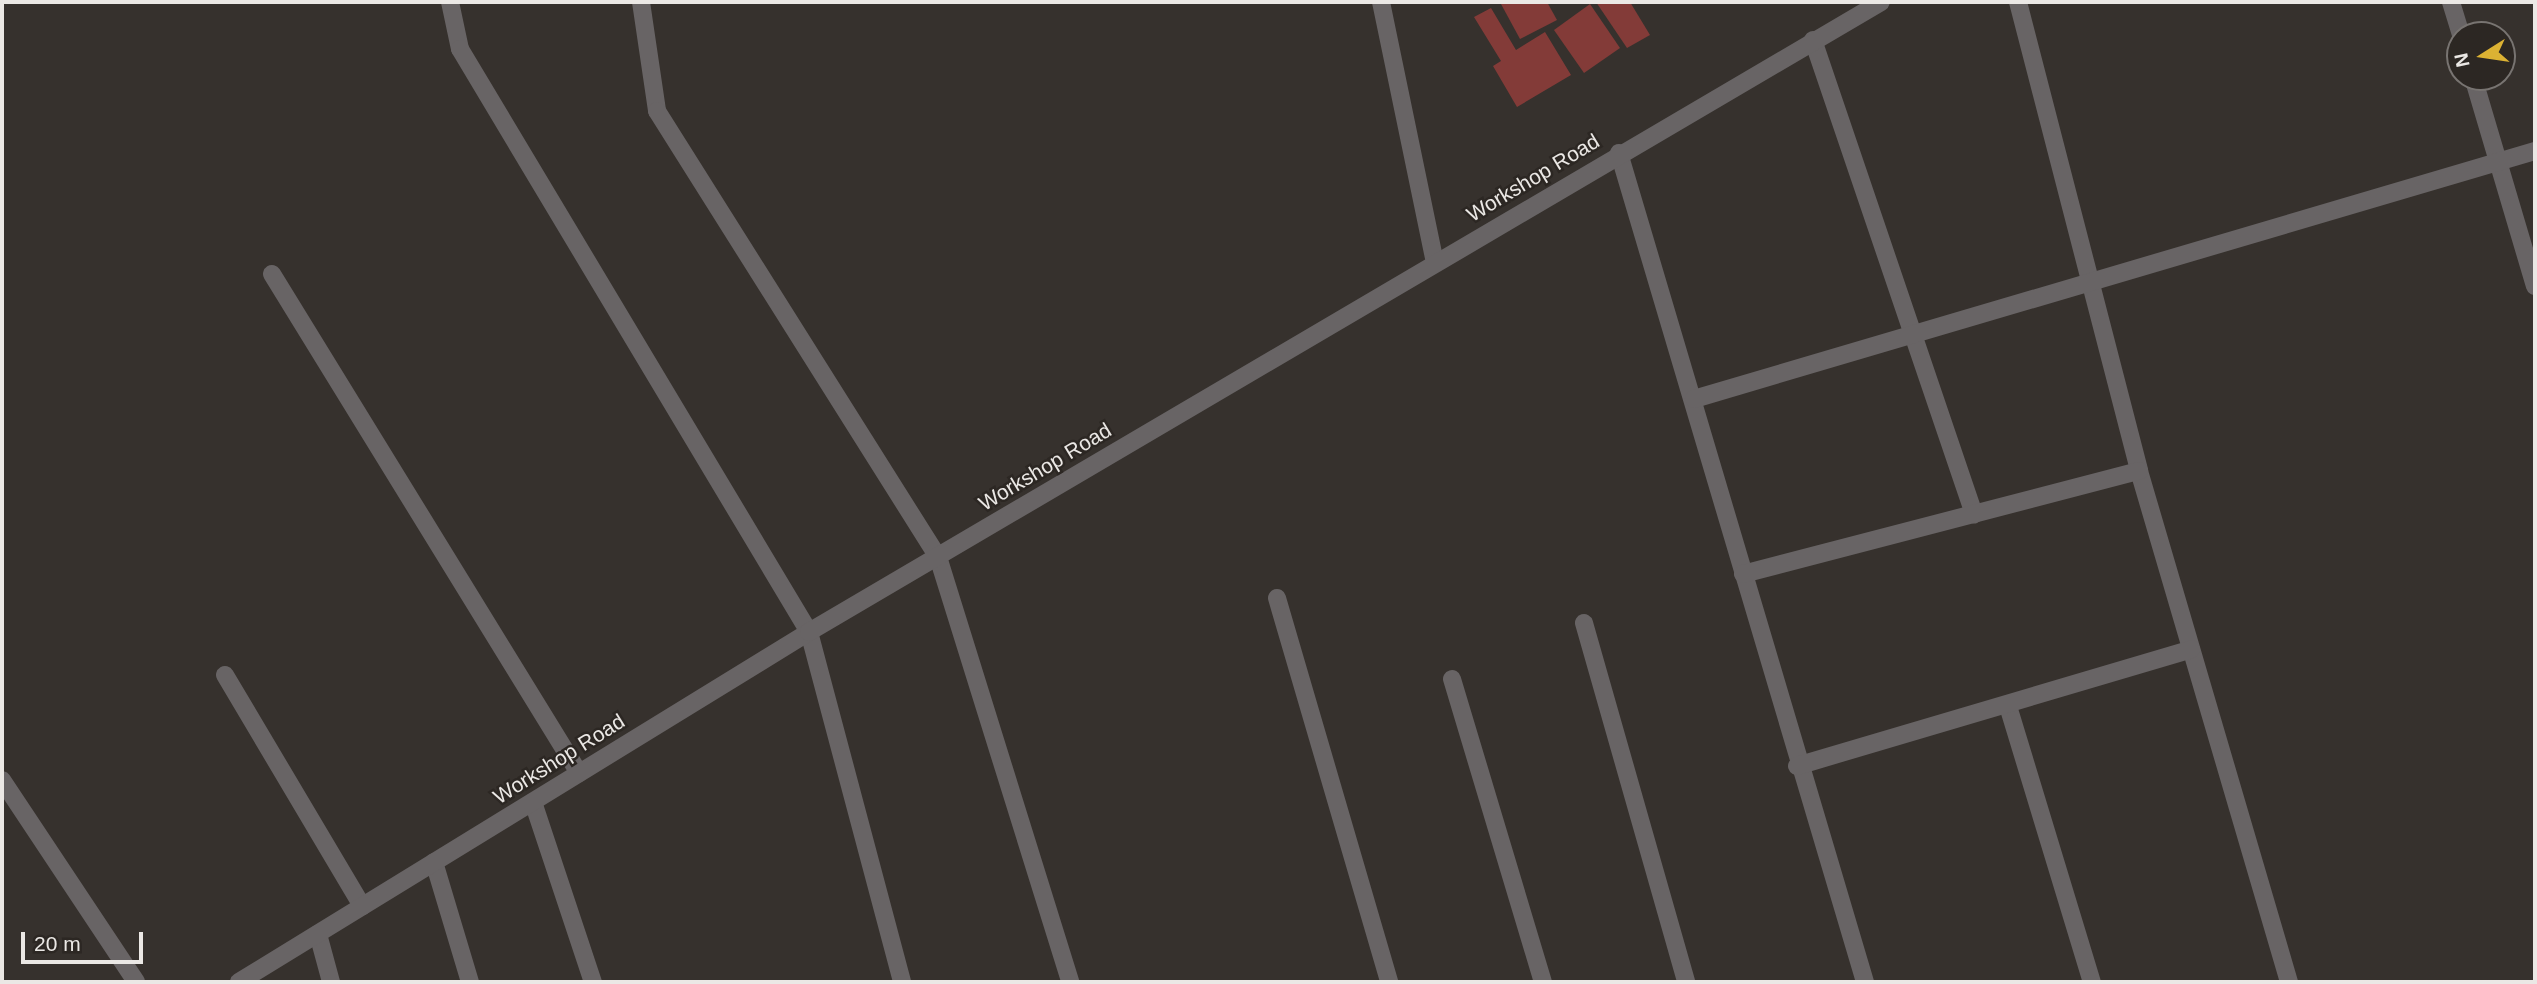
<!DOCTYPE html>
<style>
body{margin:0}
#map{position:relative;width:2537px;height:984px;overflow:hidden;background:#36312d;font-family:Arial,sans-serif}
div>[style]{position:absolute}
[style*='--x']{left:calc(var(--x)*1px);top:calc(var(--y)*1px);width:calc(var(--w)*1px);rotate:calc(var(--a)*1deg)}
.building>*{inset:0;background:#833b38}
.minor>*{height:18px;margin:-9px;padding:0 9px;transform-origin:9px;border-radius:9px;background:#686465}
span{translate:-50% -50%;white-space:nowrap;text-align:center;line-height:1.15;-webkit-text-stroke:5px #2c2723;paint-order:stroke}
.street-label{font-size:21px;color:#ebe8e5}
.frame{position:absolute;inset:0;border:4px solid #ebe8e5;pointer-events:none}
.north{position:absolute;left:2446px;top:21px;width:70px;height:70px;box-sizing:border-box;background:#2c2723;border:2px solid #787471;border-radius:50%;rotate:258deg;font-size:19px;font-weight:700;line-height:28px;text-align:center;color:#ebe8e5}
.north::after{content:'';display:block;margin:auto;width:24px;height:32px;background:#dcb233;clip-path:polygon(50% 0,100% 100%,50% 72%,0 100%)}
.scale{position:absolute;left:21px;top:932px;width:122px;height:32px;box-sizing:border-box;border:4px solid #ebe8e5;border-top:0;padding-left:9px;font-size:21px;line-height:24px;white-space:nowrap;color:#ebe8e5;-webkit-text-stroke:5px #2c2723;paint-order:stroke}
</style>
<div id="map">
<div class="building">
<i style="clip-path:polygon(1547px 2px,1557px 20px,1520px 39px,1501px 4px)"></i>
<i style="clip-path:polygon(1596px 2px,1630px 2px,1650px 35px,1627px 48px)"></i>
<i style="clip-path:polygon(1590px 4px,1620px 48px,1584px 73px,1554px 30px)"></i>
<i style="clip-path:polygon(1491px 8px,1516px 50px,1545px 32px,1571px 75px,1517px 107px,1493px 66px,1501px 61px,1474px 17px)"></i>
</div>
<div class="minor">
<i style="--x:450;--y:2;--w:48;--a:78"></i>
<i style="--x:460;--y:49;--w:679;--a:59.09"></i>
<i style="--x:809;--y:632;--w:362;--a:75.1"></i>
<i style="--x:641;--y:2;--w:110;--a:81.6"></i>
<i style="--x:657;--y:111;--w:527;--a:57.79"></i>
<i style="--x:938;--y:557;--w:445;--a:72.7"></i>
<i style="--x:1381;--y:2;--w:266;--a:78.3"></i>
<i style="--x:2018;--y:2;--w:484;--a:75.5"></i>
<i style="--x:2139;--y:471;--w:533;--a:73.64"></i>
<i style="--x:2451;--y:2;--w:34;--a:73"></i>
<i style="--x:1813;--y:40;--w:501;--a:71.24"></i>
<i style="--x:2473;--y:77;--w:218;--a:73.5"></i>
<i style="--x:1619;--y:153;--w:865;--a:73.47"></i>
<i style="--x:272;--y:274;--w:586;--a:58.4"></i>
<i style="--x:1694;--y:399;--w:877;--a:-16.43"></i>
<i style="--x:1743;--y:574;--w:409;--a:-14.6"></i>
<i style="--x:1277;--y:598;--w:400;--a:73.7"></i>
<i style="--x:1584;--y:623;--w:373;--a:74.1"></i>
<i style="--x:225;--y:675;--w:269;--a:59.3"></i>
<i style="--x:1452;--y:679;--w:316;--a:73.3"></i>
<i style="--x:2008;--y:706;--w:288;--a:73.1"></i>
<i style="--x:1797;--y:766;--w:411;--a:-16.5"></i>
<i style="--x:2;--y:780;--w:242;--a:56.4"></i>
<i style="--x:533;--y:802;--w:190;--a:71.6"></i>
<i style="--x:434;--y:862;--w:125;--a:73.3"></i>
<i style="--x:318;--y:934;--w:50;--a:74.8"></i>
<i style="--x:239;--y:982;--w:669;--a:-31.55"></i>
<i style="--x:809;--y:632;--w:1243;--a:-30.44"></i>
</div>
<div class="street-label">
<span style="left:1533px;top:178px;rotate:-31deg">Workshop Road</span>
<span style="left:1045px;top:467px;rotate:-31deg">Workshop Road</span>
<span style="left:559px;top:759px;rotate:-32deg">Workshop Road</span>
</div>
<div class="frame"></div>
<div class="north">N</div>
<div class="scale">20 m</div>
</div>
